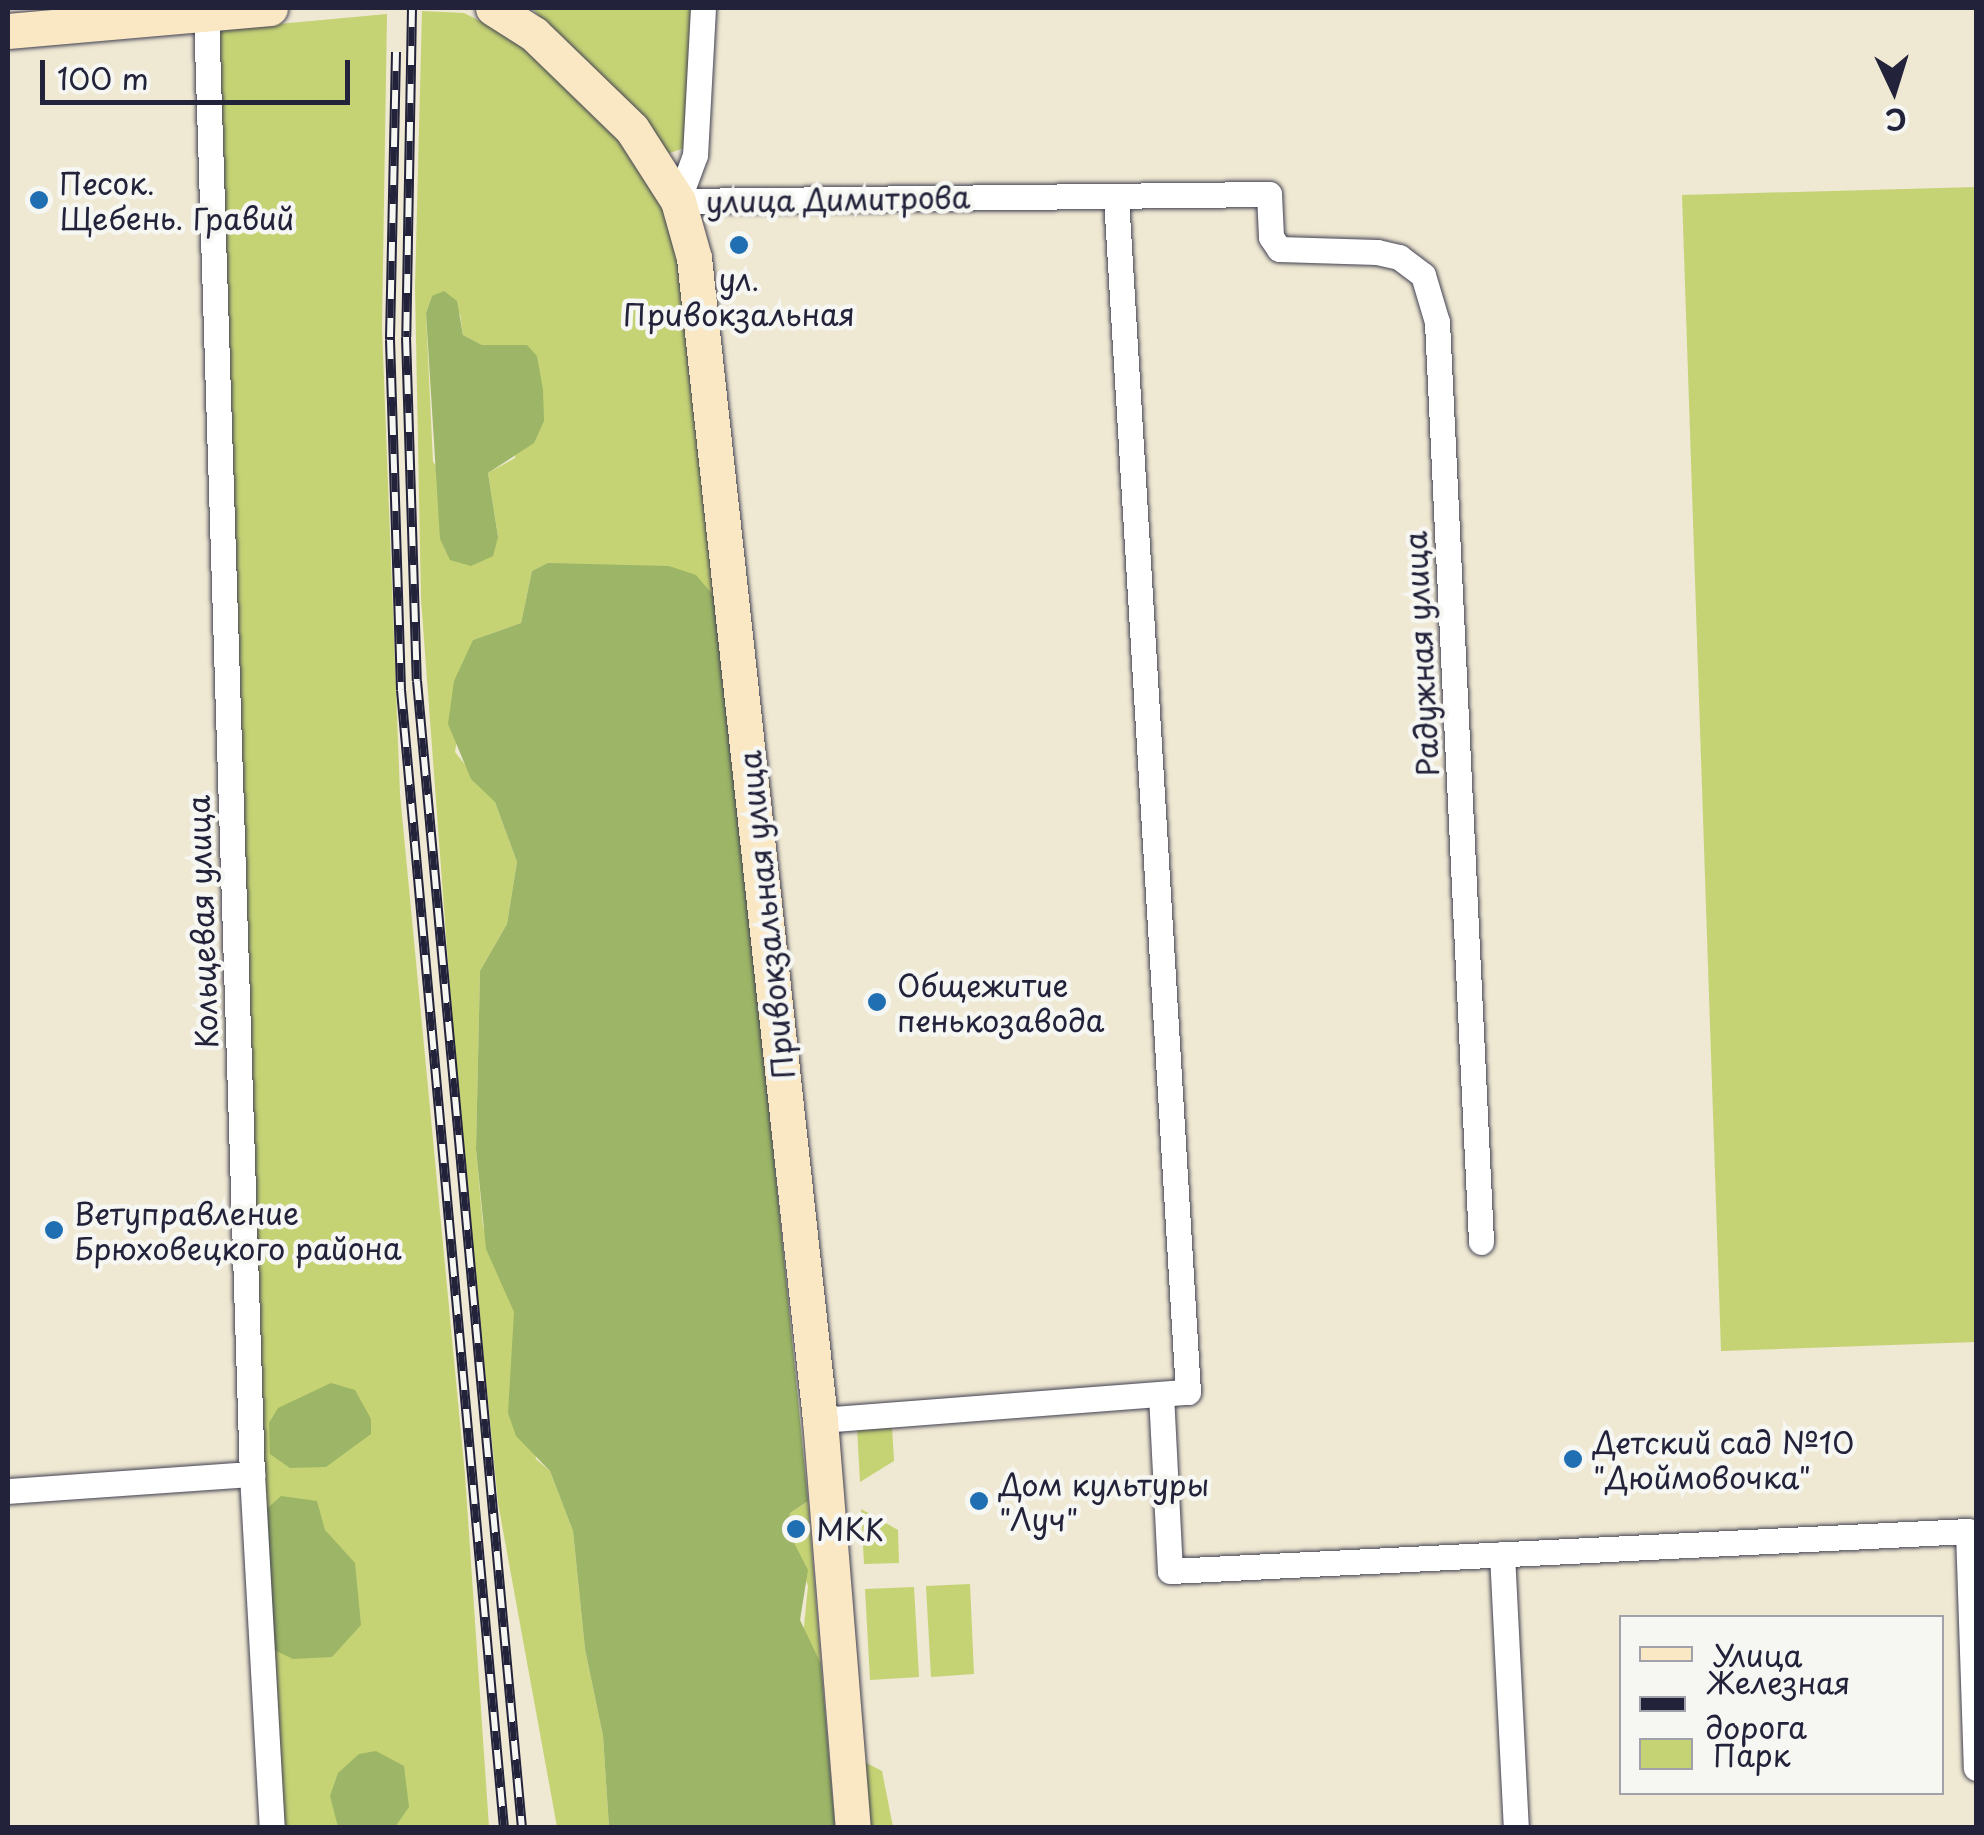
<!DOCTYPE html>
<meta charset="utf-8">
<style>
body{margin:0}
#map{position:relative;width:1984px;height:1835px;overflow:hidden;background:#efe8d2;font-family:"Playpen Sans",sans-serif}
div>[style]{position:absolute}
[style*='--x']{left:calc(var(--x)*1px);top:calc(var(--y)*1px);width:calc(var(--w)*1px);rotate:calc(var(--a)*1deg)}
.green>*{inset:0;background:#c5d375}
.forest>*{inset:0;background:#9cb566}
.roads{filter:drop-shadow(0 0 2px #414052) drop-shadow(0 0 2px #414052)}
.minor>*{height:25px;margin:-12.5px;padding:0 12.5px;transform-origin:12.5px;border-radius:12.5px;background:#fff}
.secondary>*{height:35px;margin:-17.5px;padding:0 17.5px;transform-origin:17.5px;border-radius:17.5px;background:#fae7c3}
.rail>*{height:10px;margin-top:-5px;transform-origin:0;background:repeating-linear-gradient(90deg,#f6f6f2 0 19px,#22223b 0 38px);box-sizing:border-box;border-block:2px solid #22223b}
.dots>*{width:28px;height:28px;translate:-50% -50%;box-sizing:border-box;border:5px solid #f6f6f2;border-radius:50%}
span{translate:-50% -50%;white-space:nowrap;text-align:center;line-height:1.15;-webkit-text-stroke:9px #f6f6f2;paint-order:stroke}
.poi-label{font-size:30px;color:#22223b}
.left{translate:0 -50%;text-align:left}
.street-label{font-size:30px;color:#22223b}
.frame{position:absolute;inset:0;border:10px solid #22223b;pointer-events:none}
.legend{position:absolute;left:1619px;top:1615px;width:325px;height:180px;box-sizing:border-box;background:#f6f6f2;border:2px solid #a1a1a9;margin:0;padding:12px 18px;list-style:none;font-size:30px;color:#22223b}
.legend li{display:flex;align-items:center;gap:20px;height:50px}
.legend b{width:50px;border:2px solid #a1a1a9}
.north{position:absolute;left:1844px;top:40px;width:100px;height:100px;-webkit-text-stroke:8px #f6f6f2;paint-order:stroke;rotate:176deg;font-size:28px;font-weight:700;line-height:40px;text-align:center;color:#22223b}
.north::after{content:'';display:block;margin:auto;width:35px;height:45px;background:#22223b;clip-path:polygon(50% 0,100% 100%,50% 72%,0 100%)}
.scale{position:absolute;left:40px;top:60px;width:310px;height:45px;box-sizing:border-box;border:5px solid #22223b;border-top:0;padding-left:12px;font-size:30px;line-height:35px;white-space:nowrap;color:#22223b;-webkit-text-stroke:8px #f6f6f2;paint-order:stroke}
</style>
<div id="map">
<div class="green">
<i style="clip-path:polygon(532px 8px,693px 8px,684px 148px,670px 153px,660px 148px)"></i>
<i style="clip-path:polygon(evenodd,422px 11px,464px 13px,514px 38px,637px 155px,675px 225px,719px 602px,549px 563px,532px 571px,521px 623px,473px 640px,455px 752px,495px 802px,517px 862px,507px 924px,480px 971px,476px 1149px,483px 1226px,514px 1312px,536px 1459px,550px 1471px,573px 1531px,585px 1649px,603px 1736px,609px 1827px,557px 1827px,498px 1503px,457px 1083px,421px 599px,415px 287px,422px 11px,432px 296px,460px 314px,463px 335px,482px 345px,527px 345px,515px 458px,488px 473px,498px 537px,433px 462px,426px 313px,432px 296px)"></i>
<i style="clip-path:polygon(387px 14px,382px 328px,400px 794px,465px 1475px,489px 1827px,281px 1827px,260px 1473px,214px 30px)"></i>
<i style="clip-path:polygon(1976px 187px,1976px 1342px,1721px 1351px,1682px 195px)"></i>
<i style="clip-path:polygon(892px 1426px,894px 1461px,860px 1482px,857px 1428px)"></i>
<i style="clip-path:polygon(808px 1501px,821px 1664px,803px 1636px,808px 1586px,788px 1531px,790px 1513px)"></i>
<i style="clip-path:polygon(861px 1509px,898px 1530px,899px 1563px,864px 1564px)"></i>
<i style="clip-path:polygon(970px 1584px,974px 1674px,931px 1677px,926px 1586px)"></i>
<i style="clip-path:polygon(914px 1587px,919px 1677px,870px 1680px,865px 1589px)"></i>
<i style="clip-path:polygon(857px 1758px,882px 1771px,893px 1827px,863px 1827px)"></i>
</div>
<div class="forest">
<i style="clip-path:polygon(444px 291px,457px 301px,463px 335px,482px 345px,527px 345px,537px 356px,543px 390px,544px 421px,534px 443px,488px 473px,498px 537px,493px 556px,471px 566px,450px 560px,440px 539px,426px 313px,432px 296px)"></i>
<i style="clip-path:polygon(548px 563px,669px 566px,696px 575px,719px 602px,808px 1501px,790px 1513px,788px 1531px,808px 1570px,800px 1620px,821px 1664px,835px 1827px,609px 1827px,603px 1736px,585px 1649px,573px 1531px,550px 1471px,516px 1436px,508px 1413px,514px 1312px,486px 1249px,476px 1149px,480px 971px,507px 924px,517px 862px,495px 802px,471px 779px,448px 724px,454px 681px,473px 640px,521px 623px,532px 571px)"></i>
<i style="clip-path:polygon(331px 1383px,355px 1390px,371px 1419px,371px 1434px,326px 1467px,290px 1468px,270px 1454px,269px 1423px,278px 1408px)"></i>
<i style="clip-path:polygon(281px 1496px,317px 1501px,325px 1530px,355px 1563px,361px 1625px,332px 1657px,293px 1659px,270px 1648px,262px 1513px)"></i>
<i style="clip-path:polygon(376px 1751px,404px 1766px,409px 1807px,395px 1827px,338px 1827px,330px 1796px,338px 1773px,359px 1754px)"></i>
</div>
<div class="roads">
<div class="minor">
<i style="--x:703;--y:8;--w:147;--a:93.1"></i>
<i style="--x:695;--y:155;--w:49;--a:110.3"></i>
<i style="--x:678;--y:201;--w:591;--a:-0.68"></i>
<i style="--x:1269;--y:194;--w:43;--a:87.3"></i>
<i style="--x:1271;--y:237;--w:14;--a:56"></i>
<i style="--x:1279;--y:249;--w:98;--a:1.8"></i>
<i style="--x:1377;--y:252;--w:23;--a:13"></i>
<i style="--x:1399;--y:257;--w:30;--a:37"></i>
<i style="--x:1423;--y:275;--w:49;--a:73.4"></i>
<i style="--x:1437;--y:322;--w:921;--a:87.26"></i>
<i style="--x:206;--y:13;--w:1462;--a:88.2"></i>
<i style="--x:252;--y:1474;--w:355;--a:86.8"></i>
<i style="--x:1161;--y:1394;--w:177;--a:87.1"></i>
<i style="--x:1170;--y:1571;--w:799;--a:-2.87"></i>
<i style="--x:1968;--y:1531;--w:237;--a:88.1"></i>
<i style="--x:820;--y:1420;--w:369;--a:-4.4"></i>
<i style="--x:1188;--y:1392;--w:1198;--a:-93.45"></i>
<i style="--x:8;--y:1491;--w:245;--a:-4"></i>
<i style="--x:1502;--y:1554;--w:274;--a:87.1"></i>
</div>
<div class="secondary">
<i style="--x:493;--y:8;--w:49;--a:32.4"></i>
<i style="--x:534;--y:34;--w:136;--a:44.1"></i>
<i style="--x:632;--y:129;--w:85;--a:57.4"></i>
<i style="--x:678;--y:201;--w:59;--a:74.3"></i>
<i style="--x:694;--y:258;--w:1169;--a:83.81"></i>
<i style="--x:820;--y:1420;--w:409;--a:85.4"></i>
<i style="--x:8;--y:31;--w:263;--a:-5"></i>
</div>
</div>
<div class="rail">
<i style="--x:412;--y:8;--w:329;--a:91"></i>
<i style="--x:406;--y:337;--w:344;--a:88.2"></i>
<i style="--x:417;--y:681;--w:1152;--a:84.77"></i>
<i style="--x:396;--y:52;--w:288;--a:91.2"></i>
<i style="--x:390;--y:340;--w:350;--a:88.2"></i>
<i style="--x:401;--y:690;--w:1143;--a:84.83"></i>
</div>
<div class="dots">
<i style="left:39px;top:200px;background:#1f6fb2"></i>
<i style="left:739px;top:245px;background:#1f6fb2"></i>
<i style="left:877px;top:1002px;background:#1f6fb2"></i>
<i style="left:54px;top:1230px;background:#1f6fb2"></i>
<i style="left:1573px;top:1459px;background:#1f6fb2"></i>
<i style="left:979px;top:1501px;background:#1f6fb2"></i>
<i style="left:796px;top:1529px;background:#1f6fb2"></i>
</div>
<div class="poi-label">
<span class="left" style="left:59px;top:200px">Песок.<br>Щебень. Гравий</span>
<span style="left:739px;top:296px">ул.<br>Привокзальная</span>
<span class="left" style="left:897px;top:1002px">Общежитие<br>пенькозавода</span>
<span class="left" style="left:74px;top:1230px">Ветуправление<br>Брюховецкого района</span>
<span class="left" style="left:1593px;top:1459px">Детский сад №10<br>"Дюймовочка"</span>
<span class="left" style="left:999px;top:1501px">Дом культуры<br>"Луч"</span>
<span class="left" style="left:816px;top:1529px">МКК</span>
</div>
<div class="street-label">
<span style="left:838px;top:199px;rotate:-1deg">улица Димитрова</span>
<span style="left:1421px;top:654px;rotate:-93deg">Радужная улица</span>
<span style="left:766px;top:915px;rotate:-96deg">Привокзальная улица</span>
<span style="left:202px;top:922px;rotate:-92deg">Кольцевая улица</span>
</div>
<div class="frame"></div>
<ul class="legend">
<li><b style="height:12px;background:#fae7c3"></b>Улица</li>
<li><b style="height:12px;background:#22223b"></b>Железная дорога</li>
<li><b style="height:28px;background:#c5d375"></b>Парк</li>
</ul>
<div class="north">С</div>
<div class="scale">100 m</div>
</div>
